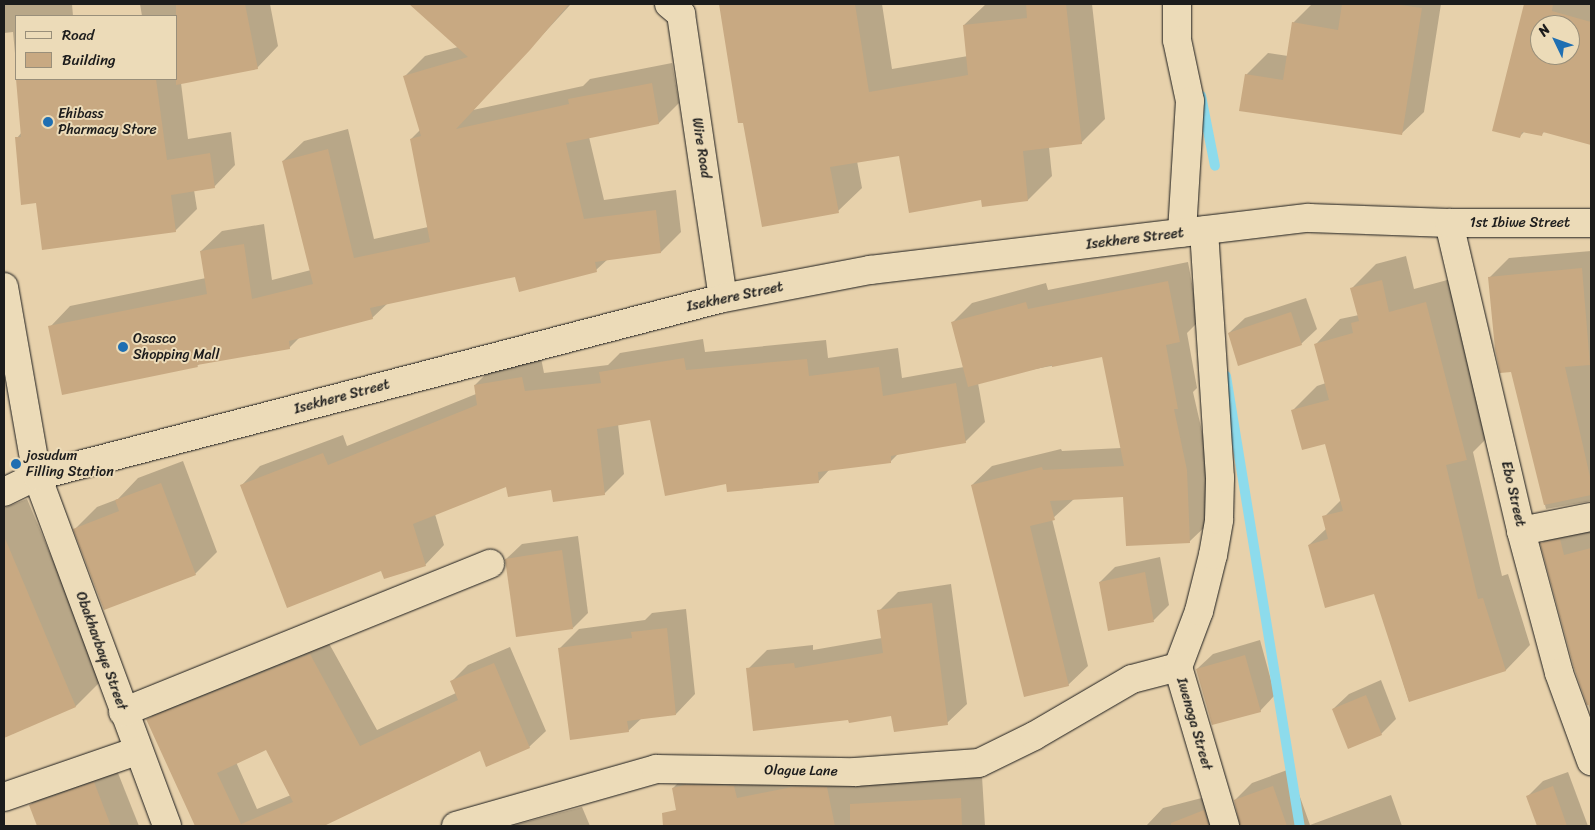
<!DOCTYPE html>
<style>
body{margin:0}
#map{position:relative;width:1595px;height:830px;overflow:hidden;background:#e7d1ab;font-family:Sriracha,sans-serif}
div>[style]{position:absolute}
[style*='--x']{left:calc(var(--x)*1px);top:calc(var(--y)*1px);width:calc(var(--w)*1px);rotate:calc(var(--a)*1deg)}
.shadow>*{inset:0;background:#0003}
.stream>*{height:10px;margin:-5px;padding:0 5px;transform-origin:5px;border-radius:5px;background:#8ddbec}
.building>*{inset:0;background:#c8a982}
.roads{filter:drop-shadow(0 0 1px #1c1c1c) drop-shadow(0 0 1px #1c1c1c)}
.minor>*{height:28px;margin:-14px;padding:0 14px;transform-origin:14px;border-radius:14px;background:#ecdbb8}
.tertiary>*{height:28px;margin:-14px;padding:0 14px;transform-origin:14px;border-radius:14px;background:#ecdbb8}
.dots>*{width:14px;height:14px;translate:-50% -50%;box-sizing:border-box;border:2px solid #ecdbb8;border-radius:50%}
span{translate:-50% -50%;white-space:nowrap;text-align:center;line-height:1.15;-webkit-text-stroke:4px #ecdbb8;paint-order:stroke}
.poi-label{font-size:14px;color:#1c1c1c}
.left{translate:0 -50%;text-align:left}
.street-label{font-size:14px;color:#1c1c1c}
.frame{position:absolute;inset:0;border:5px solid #1c1c1c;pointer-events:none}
.legend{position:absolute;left:15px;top:15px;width:162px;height:65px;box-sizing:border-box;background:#ecdbb8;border:1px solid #998f7a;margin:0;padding:6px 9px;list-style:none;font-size:15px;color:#1c1c1c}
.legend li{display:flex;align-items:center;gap:10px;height:25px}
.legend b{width:25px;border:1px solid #998f7a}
.north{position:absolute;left:1530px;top:15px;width:50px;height:50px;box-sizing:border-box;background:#ecdbb8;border:1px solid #998f7a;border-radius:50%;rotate:312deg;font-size:14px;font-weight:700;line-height:20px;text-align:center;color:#1c1c1c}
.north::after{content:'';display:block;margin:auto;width:18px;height:22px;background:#1f6fb2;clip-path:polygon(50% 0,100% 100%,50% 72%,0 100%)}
</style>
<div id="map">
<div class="shadow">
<i style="clip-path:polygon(4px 4px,72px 4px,73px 16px,16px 16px,16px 64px,13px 32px,4px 33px)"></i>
<i style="clip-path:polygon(140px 4px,270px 4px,278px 46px,257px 68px,181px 83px,188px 139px,231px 132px,235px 165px,214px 187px,194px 190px,197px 209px,175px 231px,37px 202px,17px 138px,22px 132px,18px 79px,176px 79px,176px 16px,142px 16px)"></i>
<i style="clip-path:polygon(431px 4px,571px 4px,473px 110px,583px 86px,590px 79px,672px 63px,679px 103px,659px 123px,589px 137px,604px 200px,676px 190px,681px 232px,661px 252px,608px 259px,596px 270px,516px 275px,388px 303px,372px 318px,301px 336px,289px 348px,200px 363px,197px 366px,50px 327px,70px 306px,206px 278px,201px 251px,222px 231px,264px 224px,272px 280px,311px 270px,283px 161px,304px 141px,348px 129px,374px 239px,428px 227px,411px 139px,420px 130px,405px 76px,425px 56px,458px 47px,422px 14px)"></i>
<i style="clip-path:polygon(721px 4px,882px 4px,892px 69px,968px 56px,964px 25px,986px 4px,1092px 4px,1105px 119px,1081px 143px,1049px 147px,1052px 176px,1028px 200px,982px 198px,900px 154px,857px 161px,862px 188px,838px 211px,744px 121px,740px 122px)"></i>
<i style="clip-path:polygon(1312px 4px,1441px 4px,1424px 112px,1401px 134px,1246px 75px,1268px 53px,1288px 56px,1293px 23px)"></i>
<i style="clip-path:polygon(evenodd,1525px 4px,1591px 4px,1591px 144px,1545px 131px,1541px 135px,1525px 131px,1520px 136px,1493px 130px,1525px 4px,1540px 25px,1570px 25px,1570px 55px,1540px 55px,1540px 25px)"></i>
<i style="clip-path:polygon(1591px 251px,1591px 501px,1546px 509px,1490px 277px,1509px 258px)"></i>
<i style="clip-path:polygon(1406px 256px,1414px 289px,1451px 279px,1491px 434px,1473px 452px,1502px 576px,1508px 574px,1530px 645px,1506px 670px,1409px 701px,1375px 593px,1309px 545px,1327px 528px,1324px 517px,1341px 500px,1326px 442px,1293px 410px,1317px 386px,1326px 383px,1316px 344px,1340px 319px,1359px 315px,1352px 288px,1376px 264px)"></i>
<i style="clip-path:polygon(1188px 262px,1199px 321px,1187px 333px,1197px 388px,1193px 392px,1206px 449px,1210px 522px,1190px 541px,1127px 545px,1124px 496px,1074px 499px,1052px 519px,1088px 666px,1068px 685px,972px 485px,992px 466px,1061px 449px,1062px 451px,1121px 448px,1103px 356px,1025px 371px,978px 383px,985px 422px,965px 442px,898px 454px,891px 461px,830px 469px,818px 482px,727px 483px,651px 419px,618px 424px,624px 474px,604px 494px,507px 485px,435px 514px,444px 545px,425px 565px,381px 569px,241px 486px,260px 466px,343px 435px,347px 446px,476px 394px,475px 385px,494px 366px,541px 358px,544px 373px,608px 365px,620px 353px,703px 339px,705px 352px,826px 340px,828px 358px,898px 348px,902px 378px,964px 367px,952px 323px,972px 303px,1046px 283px,1048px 290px)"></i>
<i style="clip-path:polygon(1306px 298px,1317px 329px,1301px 344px,1229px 333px,1245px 318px)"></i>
<i style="clip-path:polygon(183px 461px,217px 552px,195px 574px,75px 529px,97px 507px,118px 499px,138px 478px)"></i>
<i style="clip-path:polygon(27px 499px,103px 679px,76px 706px,9px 735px,4px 723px,4px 508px)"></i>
<i style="clip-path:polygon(1591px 518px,1591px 712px,1575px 668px,1542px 543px,1561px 524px)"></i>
<i style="clip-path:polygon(578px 536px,588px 613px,573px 628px,506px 559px,522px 544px)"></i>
<i style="clip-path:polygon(1160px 557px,1169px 605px,1154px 620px,1109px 630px,1100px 582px,1115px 567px)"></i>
<i style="clip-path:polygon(951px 584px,967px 704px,947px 723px,892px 714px,849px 718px,748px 669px,767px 650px,813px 645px,813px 650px,882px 638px,879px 611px,898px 592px)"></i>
<i style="clip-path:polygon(686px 609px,695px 694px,676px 714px,642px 718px,628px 731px,559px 649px,579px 629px,645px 620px,652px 613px)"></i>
<i style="clip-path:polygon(evenodd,326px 638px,377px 730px,456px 693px,452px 681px,468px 665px,510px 647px,546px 731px,529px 747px,480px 750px,321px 826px,208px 826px,148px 720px,164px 703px,326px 638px,267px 748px,291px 795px,257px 809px,236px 762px,267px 748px)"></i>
<i style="clip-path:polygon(1260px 640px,1275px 695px,1260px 711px,1197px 669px,1213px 654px)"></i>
<i style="clip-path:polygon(1381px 680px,1396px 719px,1381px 734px,1333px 709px,1349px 694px)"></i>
<i style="clip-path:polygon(114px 763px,139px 826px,38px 826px,30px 805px,50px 785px)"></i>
<i style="clip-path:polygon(695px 766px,853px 783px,982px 776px,985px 826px,680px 826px,673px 788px)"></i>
<i style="clip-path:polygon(1290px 769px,1310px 825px,1391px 795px,1402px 826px,1146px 826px,1163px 808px,1221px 793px,1231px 820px,1241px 825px,1235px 800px,1252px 783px)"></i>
<i style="clip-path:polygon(1568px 772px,1588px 826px,1538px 826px,1527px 797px,1543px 781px)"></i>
<i style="clip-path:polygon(582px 807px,590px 826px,511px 826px)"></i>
</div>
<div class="stream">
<i style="--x:1201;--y:96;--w:71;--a:78.7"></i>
<i style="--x:1226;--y:376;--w:456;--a:80.7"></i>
</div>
<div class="building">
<i style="clip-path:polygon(176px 4px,245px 4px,258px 69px,176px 85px)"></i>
<i style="clip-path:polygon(409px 4px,569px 4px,530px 50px,456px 129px,569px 104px,568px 99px,652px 83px,659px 124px,566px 143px,584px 219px,656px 210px,661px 253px,595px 262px,597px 272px,519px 292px,515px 277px,370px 308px,373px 319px,289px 341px,290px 349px,197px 365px,198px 367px,62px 395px,48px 326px,207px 294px,200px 251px,244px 244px,252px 299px,313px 284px,282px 161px,328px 149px,354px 258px,430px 242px,410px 139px,421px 136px,403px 76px,468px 57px)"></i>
<i style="clip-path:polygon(719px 4px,855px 4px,869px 92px,968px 75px,963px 25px,1027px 18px,1026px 4px,1066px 4px,1082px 144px,1023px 151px,1028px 201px,982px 207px,981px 200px,909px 213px,899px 156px,830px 167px,839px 213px,762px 227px,743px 123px,738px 123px)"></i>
<i style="clip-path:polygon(1342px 4px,1394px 4px,1422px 8px,1402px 135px,1239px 111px,1245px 74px,1283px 80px,1292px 22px,1338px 30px)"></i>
<i style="clip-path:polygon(evenodd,1524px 4px,1553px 4px,1552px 11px,1591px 22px,1591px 145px,1543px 132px,1542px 136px,1522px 132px,1520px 138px,1492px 131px,1524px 4px,1540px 25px,1570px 25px,1570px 55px,1540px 55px,1540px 25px)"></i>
<i style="clip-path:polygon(16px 79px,156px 79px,167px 160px,210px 153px,215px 188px,171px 195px,176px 232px,42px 250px,36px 203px,21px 205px,15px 137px,21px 137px)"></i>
<i style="clip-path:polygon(1582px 268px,1590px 365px,1565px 367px,1591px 481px,1591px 495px,1544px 505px,1511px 372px,1500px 373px,1495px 349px,1488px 277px)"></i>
<i style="clip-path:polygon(1382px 280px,1389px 312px,1426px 302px,1467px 460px,1446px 465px,1478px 599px,1483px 598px,1506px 671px,1409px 702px,1374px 594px,1325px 608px,1308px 545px,1328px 539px,1322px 516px,1343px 511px,1325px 444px,1302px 450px,1291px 410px,1329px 400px,1314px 344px,1353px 333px,1351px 323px,1359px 321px,1350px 288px)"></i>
<i style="clip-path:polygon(1168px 281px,1180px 342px,1166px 345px,1178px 409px,1174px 409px,1187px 470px,1190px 543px,1126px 546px,1123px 497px,1050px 501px,1055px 520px,1030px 526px,1069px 686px,1024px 697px,971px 485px,1042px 467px,1043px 470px,1124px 466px,1102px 357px,1052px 367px,1052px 365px,968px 387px,951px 322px,1026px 302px,1028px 309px)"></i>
<i style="clip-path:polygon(1291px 312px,1302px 345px,1238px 366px,1228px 333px)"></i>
<i style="clip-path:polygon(684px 358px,686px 370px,807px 359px,809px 376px,879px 367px,883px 396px,956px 383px,966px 443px,891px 456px,891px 463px,818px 472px,819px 483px,727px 492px,726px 484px,665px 496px,650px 420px,597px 429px,605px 495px,553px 502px,551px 490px,508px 497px,506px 487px,413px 524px,426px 566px,384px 579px,381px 571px,287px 608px,240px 485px,323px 453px,328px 465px,477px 405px,474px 385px,522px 377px,525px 391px,601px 383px,599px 372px)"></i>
<i style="clip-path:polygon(161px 483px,196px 575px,104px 610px,73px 529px,119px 511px,115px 500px)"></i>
<i style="clip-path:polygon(4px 536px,76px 707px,4px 738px)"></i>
<i style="clip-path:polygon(1560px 539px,1564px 555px,1591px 548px,1591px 705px,1587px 705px,1574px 668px,1540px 543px)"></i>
<i style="clip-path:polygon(562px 550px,573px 629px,516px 637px,505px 559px)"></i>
<i style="clip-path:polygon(1145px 572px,1154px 622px,1108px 631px,1099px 582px)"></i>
<i style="clip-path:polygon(932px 603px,948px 725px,894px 732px,891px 716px,849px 723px,848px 720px,753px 731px,746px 668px,794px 663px,795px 668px,883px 653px,877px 610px)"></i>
<i style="clip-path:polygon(667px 628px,676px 715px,627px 721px,629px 732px,570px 740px,558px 648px,632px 638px,631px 632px)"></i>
<i style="clip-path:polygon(evenodd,310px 654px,360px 746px,458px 700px,450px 681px,494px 663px,530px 748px,486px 767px,480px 751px,324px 826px,195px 826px,146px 719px,310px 654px,266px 750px,293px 802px,241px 824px,217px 773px,266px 750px)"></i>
<i style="clip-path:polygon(1245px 655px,1261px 712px,1212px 725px,1196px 669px)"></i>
<i style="clip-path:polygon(1366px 695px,1382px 735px,1348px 749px,1332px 709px)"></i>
<i style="clip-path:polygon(94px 782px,111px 826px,37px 826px,29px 805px)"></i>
<i style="clip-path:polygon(685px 785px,734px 786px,737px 798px,792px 787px,827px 787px,835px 826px,663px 826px,662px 813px,676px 810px,672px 788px)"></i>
<i style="clip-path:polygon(1273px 786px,1287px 826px,1240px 826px,1234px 800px)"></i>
<i style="clip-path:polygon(1553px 786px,1567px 826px,1537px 826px,1526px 796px)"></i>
<i style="clip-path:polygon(961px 798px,962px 826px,850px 826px,850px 804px)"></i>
<i style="clip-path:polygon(1204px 810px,1209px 826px,1171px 826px,1171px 823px)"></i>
</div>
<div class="roads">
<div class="minor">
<i style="--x:669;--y:4;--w:16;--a:40"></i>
<i style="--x:681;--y:14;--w:287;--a:81.6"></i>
<i style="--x:1177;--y:4;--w:36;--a:90"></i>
<i style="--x:1177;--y:40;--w:62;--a:78"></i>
<i style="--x:1190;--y:101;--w:132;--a:93.5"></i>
<i style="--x:1449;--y:223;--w:316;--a:76.8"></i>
<i style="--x:1521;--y:531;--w:147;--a:75"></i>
<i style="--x:1559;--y:673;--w:94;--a:70"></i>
<i style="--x:4;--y:287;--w:192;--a:80.1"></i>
<i style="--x:37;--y:476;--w:373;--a:69.6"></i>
<i style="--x:1521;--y:531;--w:71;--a:-11.3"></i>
<i style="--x:1178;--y:667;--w:60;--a:-69.4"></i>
<i style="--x:1199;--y:611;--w:58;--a:-76"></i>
<i style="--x:1213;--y:555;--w:36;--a:-80"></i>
<i style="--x:1219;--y:520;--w:42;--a:-88.6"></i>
<i style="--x:1220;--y:478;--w:248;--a:-93.7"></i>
<i style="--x:123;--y:712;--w:396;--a:-22"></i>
<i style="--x:4;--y:797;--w:141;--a:-19.1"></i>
<i style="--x:456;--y:826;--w:208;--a:-15.9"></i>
<i style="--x:656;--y:769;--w:199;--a:0.9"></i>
<i style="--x:855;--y:772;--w:124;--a:-4.2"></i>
<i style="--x:979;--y:763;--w:61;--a:-26.1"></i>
<i style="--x:1034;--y:736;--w:113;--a:-30.2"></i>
<i style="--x:1132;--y:679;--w:48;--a:-14.6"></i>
<i style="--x:1178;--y:667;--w:166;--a:73.5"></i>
</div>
<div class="tertiary">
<i style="--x:4;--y:492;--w:37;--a:-26"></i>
<i style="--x:37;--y:476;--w:709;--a:-14.55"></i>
<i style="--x:723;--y:298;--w:150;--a:-10.8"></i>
<i style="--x:870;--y:270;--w:442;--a:-6.8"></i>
<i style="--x:1309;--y:218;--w:140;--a:2"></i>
<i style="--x:1449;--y:223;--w:142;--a:0"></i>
</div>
</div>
<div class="dots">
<i style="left:48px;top:122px;background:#1f6fb2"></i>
<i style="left:123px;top:347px;background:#1f6fb2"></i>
<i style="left:16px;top:464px;background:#1f6fb2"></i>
</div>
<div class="poi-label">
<span class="left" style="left:58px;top:122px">Ehibass<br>Pharmacy Store</span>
<span class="left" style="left:133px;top:347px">Osasco<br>Shopping Mall</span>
<span class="left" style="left:26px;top:464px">josudum<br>Filling Station</span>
</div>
<div class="street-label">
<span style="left:701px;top:148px;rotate:81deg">Wire Road</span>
<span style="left:1520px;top:223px">1st Ibiwe Street</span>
<span style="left:1135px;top:239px;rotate:-7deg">Isekhere Street</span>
<span style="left:735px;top:297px;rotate:-12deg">Isekhere Street</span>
<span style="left:342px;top:397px;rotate:-15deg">Isekhere Street</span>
<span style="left:1513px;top:494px;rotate:77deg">Ebo Street</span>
<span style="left:101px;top:651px;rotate:70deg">Obakhavbaye Street</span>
<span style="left:1194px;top:724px;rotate:74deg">Iwenoga Street</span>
<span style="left:801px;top:771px;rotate:1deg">Olague Lane</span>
</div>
<div class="frame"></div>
<ul class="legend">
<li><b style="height:6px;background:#ecdbb8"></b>Road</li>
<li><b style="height:14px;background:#c8a982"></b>Building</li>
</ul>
<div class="north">N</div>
</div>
